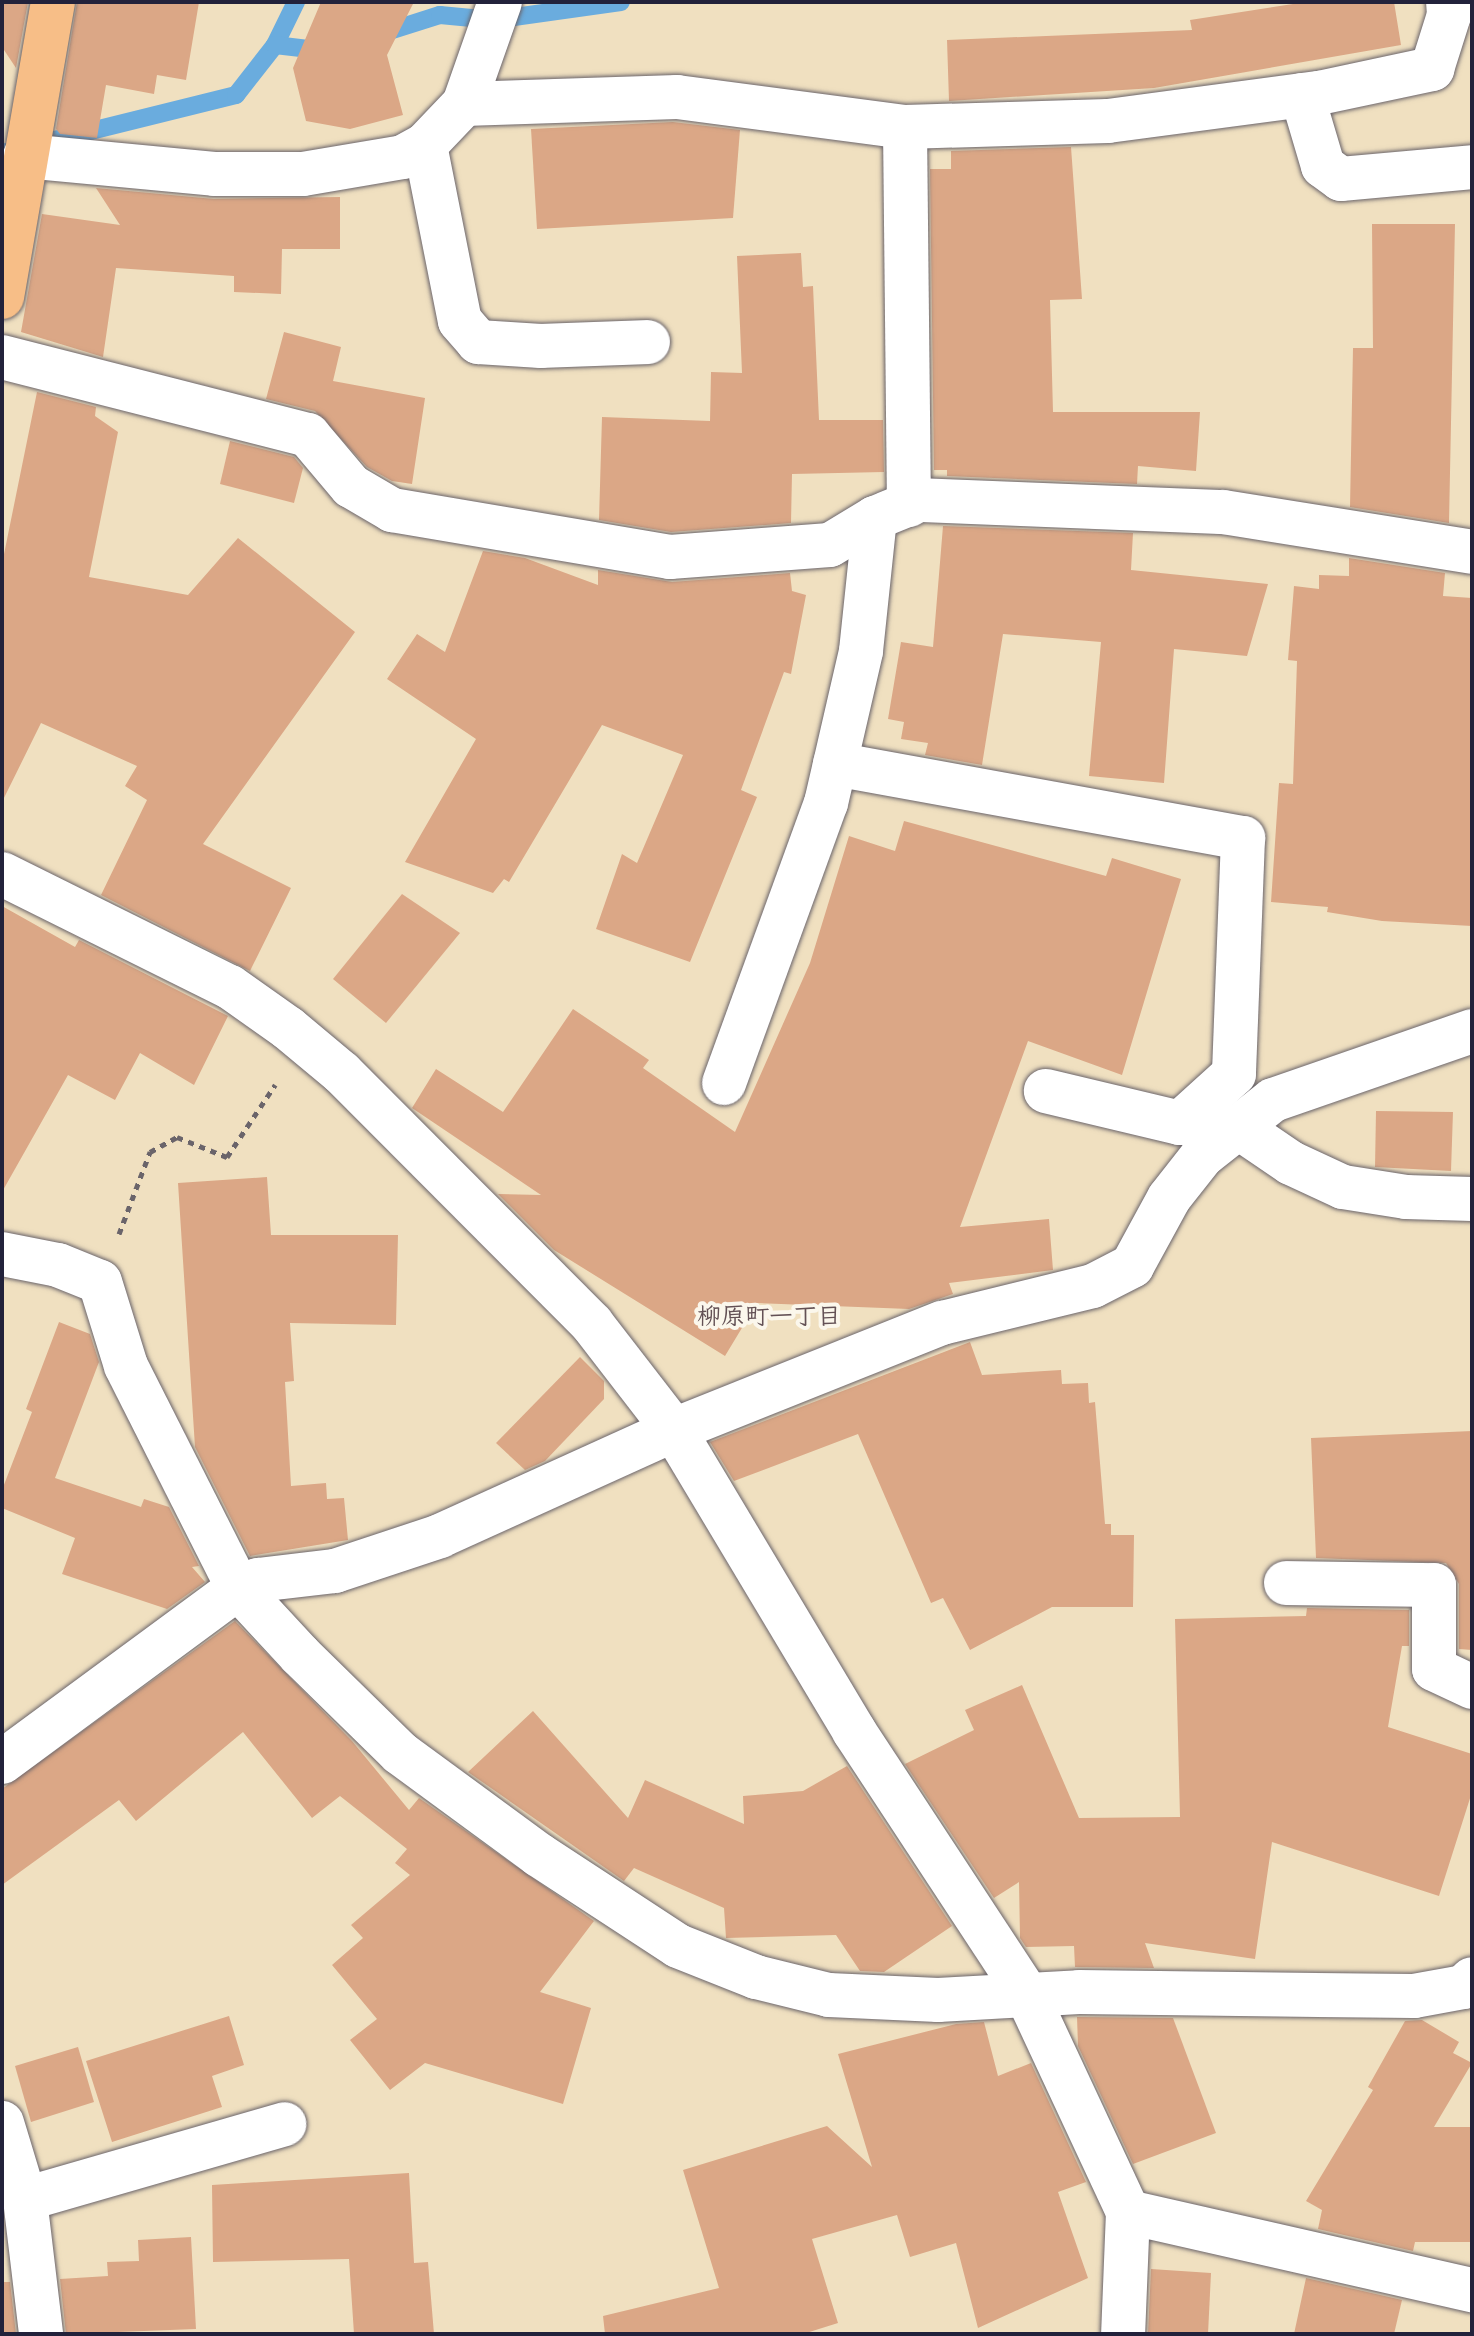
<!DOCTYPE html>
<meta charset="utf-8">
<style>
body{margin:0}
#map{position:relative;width:1474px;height:2336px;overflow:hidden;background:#f0e0c0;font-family:Mali,"Klee One",sans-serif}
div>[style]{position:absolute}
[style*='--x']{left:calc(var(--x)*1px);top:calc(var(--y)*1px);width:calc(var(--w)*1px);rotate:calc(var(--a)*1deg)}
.stream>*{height:18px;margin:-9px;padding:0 9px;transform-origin:9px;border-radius:9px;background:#6aacde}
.building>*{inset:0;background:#dba786}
.path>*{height:5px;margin-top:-2.5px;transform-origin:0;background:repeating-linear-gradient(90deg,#6a646a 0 6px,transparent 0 12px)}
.roads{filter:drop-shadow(0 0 2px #6a646a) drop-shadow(0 0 2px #6a646a)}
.minor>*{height:44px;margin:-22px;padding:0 22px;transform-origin:22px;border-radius:22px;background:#fff}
.major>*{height:44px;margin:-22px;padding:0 22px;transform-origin:22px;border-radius:22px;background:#f7be87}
span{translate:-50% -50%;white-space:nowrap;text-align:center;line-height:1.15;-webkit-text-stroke:8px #fbf7ec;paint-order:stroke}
.neighbourhood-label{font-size:24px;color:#635155;font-weight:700}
.frame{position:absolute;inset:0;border:4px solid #22223b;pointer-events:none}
</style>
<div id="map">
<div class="stream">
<i style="--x:380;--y:34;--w:63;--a:-17.6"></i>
<i style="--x:440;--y:15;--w:53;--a:5.4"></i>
<i style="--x:493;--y:20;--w:129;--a:-8"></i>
<i style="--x:275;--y:45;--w:48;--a:-64"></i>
<i style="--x:2;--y:153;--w:241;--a:-13.9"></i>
<i style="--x:236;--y:95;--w:63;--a:-52"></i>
<i style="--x:275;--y:45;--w:50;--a:6.8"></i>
</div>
<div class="building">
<i style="clip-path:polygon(2px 2px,28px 2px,16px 68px,2px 47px)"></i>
<i style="clip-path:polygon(77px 2px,199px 2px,186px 80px,157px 75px,154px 94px,106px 85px,97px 138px,60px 134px,56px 129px)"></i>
<i style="clip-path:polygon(321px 2px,414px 2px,387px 55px,403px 115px,350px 129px,306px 121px,293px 68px)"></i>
<i style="clip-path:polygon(1306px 2px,1394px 2px,1401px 45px,1154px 88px,949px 101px,947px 40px,1192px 30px,1190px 20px)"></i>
<i style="clip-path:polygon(673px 122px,740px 130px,733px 218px,537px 229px,531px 129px)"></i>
<i style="clip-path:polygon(1071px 147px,1082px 299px,1050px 300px,1053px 412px,1200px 412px,1196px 471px,1138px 466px,1137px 484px,947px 476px,947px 470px,934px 470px,930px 169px,951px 169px,951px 151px)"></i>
<i style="clip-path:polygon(96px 188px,214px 199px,340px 197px,340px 249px,282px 249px,281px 294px,234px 292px,234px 276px,116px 268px,103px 357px,21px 332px,42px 214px,120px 225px)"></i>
<i style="clip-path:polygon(1372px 224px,1455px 224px,1449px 523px,1350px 507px,1353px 348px,1373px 348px)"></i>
<i style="clip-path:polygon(801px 253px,803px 287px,813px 286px,819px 420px,883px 420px,884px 472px,792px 474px,791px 523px,671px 532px,599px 520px,602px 417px,710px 421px,711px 372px,742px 373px,737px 256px)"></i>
<i style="clip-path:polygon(284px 332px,341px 347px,333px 381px,425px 398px,412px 484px,392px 481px,367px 467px,315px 411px,266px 399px)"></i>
<i style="clip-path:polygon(37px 392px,96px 407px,95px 416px,118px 432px,89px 577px,188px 595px,238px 538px,355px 632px,203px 844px,291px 888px,250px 971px,101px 895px,147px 800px,125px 786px,137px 766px,41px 723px,2px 802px,2px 564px)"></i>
<i style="clip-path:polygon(230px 441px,294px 457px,303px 468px,294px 503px,220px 484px)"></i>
<i style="clip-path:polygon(943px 526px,1133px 533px,1131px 570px,1268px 584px,1247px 656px,1174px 649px,1164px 783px,1089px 776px,1101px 642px,1003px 634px,982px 765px,925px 755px,928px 743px,901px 739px,904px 722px,888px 719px,901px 642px,933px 647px)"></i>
<i style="clip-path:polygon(483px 551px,525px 558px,598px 585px,598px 570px,672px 582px,790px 573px,792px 591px,806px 595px,791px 674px,784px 672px,741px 790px,757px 797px,690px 962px,596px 929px,622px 854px,637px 863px,683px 755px,602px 725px,509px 882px,504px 879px,493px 893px,405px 862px,476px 739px,387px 679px,417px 634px,445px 652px)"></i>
<i style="clip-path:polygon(1349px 558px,1445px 573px,1443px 596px,1472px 598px,1472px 926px,1382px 921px,1327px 912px,1328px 907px,1271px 902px,1279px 783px,1293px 784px,1297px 661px,1288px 660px,1294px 586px,1319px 589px,1319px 575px,1349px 576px)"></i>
<i style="clip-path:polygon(904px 821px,1106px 876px,1112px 858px,1181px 879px,1122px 1075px,1028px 1041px,960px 1227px,1049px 1219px,1053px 1270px,949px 1283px,953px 1294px,909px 1309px,757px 1303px,725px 1356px,554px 1250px,498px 1194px,541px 1195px,412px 1108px,436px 1069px,503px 1112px,573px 1009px,649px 1060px,643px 1068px,735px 1132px,810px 963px,849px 836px,895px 851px)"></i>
<i style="clip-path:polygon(402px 894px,460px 933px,386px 1023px,333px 979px)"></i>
<i style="clip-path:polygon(2px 906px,75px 947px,79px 940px,228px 1016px,194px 1085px,140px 1053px,115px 1100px,68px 1075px,2px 1192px)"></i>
<i style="clip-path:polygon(1376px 1111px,1453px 1112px,1451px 1171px,1375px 1167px)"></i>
<i style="clip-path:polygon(267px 1177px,271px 1235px,398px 1235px,396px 1325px,290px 1323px,294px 1381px,285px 1382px,291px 1486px,326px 1483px,327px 1499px,344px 1498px,348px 1540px,250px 1556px,195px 1447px,178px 1183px)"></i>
<i style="clip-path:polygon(59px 1322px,90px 1334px,99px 1362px,55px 1478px,141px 1507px,144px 1499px,169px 1507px,199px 1566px,192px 1567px,205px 1582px,167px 1609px,62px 1574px,75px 1538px,2px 1508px,2px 1490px,32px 1412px,26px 1409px)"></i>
<i style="clip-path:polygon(970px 1342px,982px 1375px,1061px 1370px,1062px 1384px,1088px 1383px,1089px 1403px,1095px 1402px,1105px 1524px,1111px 1524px,1111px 1535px,1134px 1535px,1133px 1607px,1052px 1607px,970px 1650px,943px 1598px,931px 1603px,858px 1434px,734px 1481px,710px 1442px)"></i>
<i style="clip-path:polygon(580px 1357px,604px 1381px,604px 1399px,545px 1461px,525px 1470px,496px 1443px)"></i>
<i style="clip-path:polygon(1472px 1431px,1472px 1650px,1459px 1649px,1459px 1584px,1446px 1563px,1316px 1558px,1311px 1438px)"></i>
<i style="clip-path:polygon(1307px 1608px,1409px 1610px,1409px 1646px,1402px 1646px,1388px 1727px,1472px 1754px,1472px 1792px,1439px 1896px,1272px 1842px,1255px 1959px,1145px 1943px,1154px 1968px,1075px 1967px,1074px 1946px,1026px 1947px,1020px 1938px,1019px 1882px,994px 1898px,905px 1764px,974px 1730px,965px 1710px,1022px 1685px,1079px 1818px,1180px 1817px,1175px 1619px,1306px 1616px)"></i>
<i style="clip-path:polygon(235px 1621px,352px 1741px,409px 1810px,419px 1798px,594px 1921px,540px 1992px,591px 2008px,563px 2104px,425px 2063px,390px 2090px,350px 2040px,377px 2019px,332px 1965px,363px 1938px,351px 1925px,410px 1875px,395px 1863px,407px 1849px,340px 1796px,312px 1818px,243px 1732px,136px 1821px,119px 1800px,2px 1885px,2px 1789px)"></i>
<i style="clip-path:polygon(533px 1711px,628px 1818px,645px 1780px,744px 1824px,743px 1796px,803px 1791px,847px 1766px,952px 1926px,884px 1972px,860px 1971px,836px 1935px,726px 1938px,724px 1908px,634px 1868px,624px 1881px,468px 1772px)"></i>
<i style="clip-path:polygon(229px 2016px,244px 2065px,212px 2076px,222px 2107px,112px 2142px,86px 2061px)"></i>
<i style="clip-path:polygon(1077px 2017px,1173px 2018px,1216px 2133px,1133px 2164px,1078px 2046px)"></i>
<i style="clip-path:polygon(1422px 2020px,1459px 2042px,1453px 2053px,1472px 2063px,1434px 2127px,1472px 2127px,1472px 2242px,1415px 2242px,1413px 2251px,1318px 2229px,1322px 2210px,1306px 2201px,1373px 2090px,1368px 2087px,1405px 2021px)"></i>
<i style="clip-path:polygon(984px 2022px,998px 2076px,1031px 2063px,1086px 2182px,1058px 2192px,1088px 2278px,978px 2328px,956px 2243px,910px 2257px,897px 2215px,812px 2239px,838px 2323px,803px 2334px,605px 2334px,603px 2316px,719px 2288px,683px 2170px,827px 2126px,872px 2167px,838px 2054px,956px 2024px)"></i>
<i style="clip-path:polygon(78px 2047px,94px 2102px,31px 2122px,15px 2066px)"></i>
<i style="clip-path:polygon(409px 2173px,414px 2263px,428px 2262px,434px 2334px,354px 2334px,349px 2259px,213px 2262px,212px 2185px)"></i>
<i style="clip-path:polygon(191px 2237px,196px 2329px,66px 2334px,60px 2279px,108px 2276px,107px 2262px,139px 2261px,138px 2240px)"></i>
<i style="clip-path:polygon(1151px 2269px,1211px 2273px,1208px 2334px,1148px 2334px)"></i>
<i style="clip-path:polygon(1306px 2278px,1402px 2300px,1394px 2334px,1294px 2334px)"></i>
<i style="clip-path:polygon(2px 2282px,10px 2282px,16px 2334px,2px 2334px)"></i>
</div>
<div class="path">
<i style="--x:119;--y:1234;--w:88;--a:-69.3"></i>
<i style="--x:150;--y:1152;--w:31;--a:-29"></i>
<i style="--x:177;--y:1137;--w:54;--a:21.8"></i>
<i style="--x:227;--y:1157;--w:87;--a:-56.3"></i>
</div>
<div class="roads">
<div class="minor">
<i style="--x:1302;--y:95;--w:74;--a:73.5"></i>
<i style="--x:1323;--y:166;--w:22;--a:36"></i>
<i style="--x:1341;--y:179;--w:132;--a:-5.2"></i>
<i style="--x:464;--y:104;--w:213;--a:-1.9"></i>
<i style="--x:677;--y:97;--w:230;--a:7.5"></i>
<i style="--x:905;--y:127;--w:203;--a:-1.7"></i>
<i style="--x:1108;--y:121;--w:213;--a:-7.6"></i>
<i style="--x:1319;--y:93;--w:116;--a:-12"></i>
<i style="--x:1432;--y:69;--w:57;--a:-72.5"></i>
<i style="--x:1449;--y:15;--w:13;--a:-94"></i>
<i style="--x:905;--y:127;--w:378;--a:89.4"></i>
<i style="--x:425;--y:145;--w:179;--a:78.8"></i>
<i style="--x:460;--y:321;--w:28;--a:49"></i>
<i style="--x:478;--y:342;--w:63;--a:3.6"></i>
<i style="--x:541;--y:346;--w:107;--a:-2.1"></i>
<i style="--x:25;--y:156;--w:190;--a:5.4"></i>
<i style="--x:214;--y:174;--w:89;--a:0"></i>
<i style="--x:303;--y:174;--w:101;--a:-9.6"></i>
<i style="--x:403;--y:157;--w:25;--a:-29"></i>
<i style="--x:425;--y:145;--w:57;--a:-46.4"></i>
<i style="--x:464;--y:104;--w:108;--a:-70.6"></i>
<i style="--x:2;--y:357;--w:316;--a:14.3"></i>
<i style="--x:308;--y:435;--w:67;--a:49.9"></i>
<i style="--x:351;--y:486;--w:48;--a:30.3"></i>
<i style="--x:392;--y:510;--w:282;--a:9.6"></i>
<i style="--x:670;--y:557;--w:160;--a:-4.3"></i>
<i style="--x:830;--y:545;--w:52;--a:-31"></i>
<i style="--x:875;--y:518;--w:48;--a:-22.2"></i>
<i style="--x:919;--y:500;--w:304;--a:2.3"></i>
<i style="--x:1223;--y:512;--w:252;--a:9.1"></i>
<i style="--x:835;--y:764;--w:415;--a:10.3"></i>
<i style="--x:1243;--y:838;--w:236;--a:92.2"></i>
<i style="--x:1234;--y:1074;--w:73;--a:137.8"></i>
<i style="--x:1180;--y:1123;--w:138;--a:-166.6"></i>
<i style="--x:2;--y:874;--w:254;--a:26.4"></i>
<i style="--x:230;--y:987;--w:71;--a:35.3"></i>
<i style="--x:288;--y:1028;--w:70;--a:39.8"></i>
<i style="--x:342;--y:1073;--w:354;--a:45.1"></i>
<i style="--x:592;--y:1324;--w:134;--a:52.3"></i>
<i style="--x:674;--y:1430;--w:351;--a:59.1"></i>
<i style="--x:854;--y:1731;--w:313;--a:56.7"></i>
<i style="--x:1026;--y:1993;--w:242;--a:65"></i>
<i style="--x:1128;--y:2212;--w:122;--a:92.3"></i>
<i style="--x:724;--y:1083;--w:298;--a:-70"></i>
<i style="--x:826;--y:803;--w:156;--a:-77"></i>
<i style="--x:861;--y:651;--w:134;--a:-84"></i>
<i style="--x:1238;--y:1127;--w:64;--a:34.2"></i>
<i style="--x:1291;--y:1163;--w:57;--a:24.8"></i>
<i style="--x:1343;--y:1187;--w:64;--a:9"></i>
<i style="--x:1406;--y:1197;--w:66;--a:1.7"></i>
<i style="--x:2;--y:1254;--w:57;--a:11.1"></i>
<i style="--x:58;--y:1265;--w:45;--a:22"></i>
<i style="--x:100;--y:1282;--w:88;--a:72.8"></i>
<i style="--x:126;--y:1366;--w:249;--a:63.2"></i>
<i style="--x:238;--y:1588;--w:91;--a:47.2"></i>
<i style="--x:300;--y:1655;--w:140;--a:44.4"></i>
<i style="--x:400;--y:1753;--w:172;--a:36.3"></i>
<i style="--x:539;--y:1855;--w:166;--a:33.2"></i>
<i style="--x:678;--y:1946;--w:84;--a:21.7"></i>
<i style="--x:756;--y:1977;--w:75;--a:13.9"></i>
<i style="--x:829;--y:1995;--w:109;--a:2.6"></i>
<i style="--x:938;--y:2000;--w:141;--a:-3.2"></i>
<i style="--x:1079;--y:1992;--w:335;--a:0.7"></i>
<i style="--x:1414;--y:1996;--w:51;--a:-10.2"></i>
<i style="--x:1464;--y:1987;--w:11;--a:-45"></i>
<i style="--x:1286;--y:1583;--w:148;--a:0.8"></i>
<i style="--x:1434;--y:1585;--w:84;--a:90"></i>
<i style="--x:1434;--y:1669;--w:42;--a:25.3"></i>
<i style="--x:2;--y:1762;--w:293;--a:-36.4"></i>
<i style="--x:238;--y:1588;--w:22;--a:-22"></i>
<i style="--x:258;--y:1580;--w:78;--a:-6.7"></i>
<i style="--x:335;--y:1571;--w:111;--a:-18.4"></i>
<i style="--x:440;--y:1536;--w:257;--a:-24.4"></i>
<i style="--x:674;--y:1430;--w:289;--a:-21.8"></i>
<i style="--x:942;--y:1323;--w:155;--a:-13.8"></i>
<i style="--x:1093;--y:1286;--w:44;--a:-27.1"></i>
<i style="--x:1132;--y:1266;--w:77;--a:-61.4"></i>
<i style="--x:1169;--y:1198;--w:53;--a:-51.8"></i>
<i style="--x:1202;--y:1156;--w:90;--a:-38.3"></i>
<i style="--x:1273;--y:1100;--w:211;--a:-19.1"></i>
<i style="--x:2;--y:2123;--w:79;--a:73.2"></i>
<i style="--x:25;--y:2199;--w:136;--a:83.2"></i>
<i style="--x:25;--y:2199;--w:270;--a:-16.1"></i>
<i style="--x:1128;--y:2212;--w:353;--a:12.8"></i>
</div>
<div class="major">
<i style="--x:2;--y:297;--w:299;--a:-80.2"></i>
</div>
</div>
<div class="neighbourhood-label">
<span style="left:769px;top:1315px">柳原町一丁目</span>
</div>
<div class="frame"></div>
</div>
